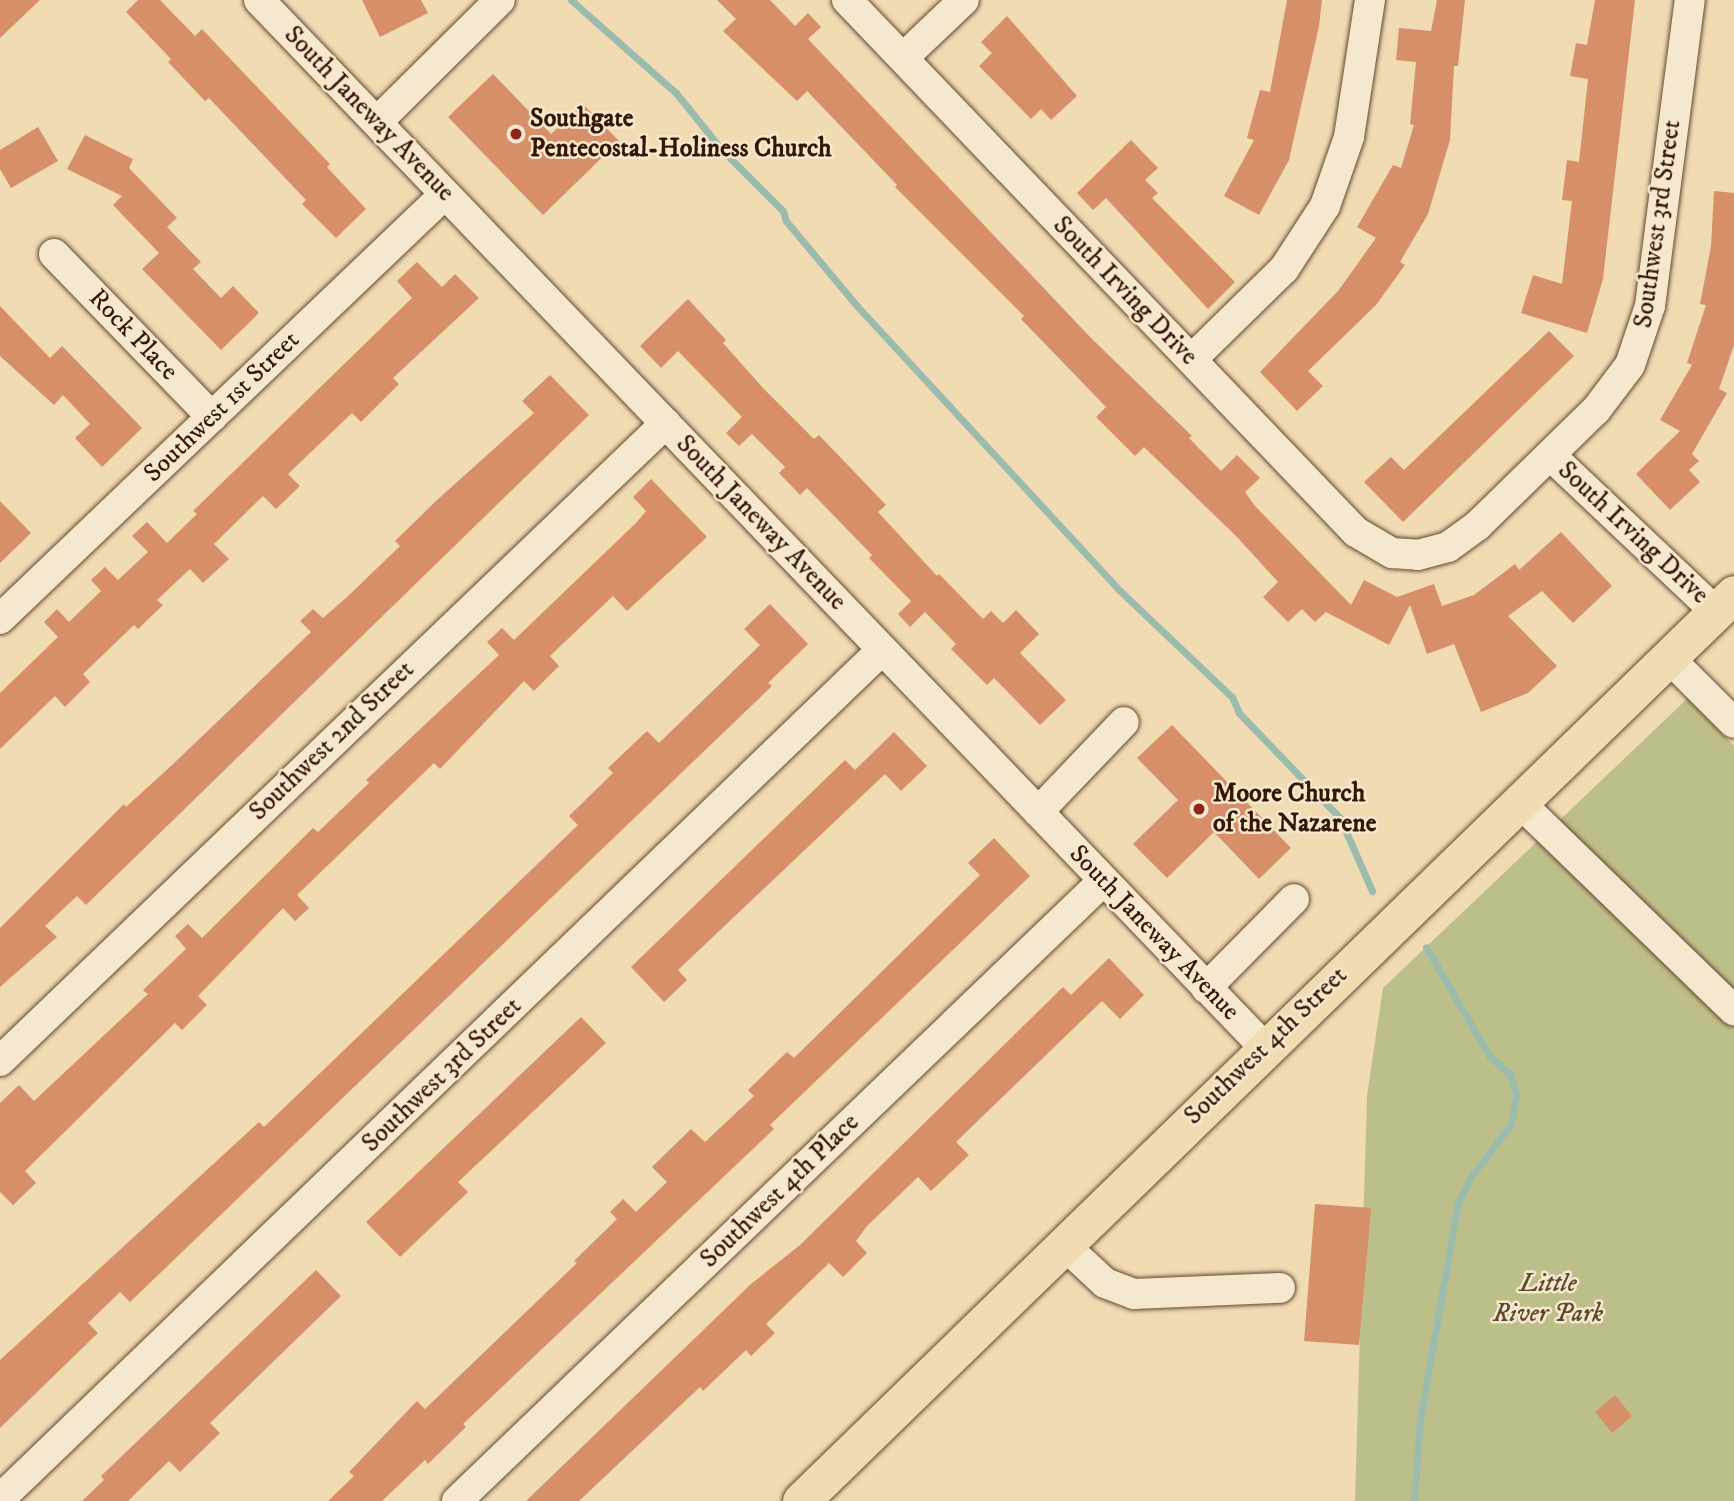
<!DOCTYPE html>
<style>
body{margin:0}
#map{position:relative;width:1734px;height:1501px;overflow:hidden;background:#f1dbb3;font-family:"IM FELL DW Pica",serif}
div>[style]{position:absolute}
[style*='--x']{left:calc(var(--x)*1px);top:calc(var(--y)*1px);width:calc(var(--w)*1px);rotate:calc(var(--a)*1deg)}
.green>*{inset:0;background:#bdbf8a}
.stream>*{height:7px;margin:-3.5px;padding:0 3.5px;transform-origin:3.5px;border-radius:3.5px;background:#9bbbad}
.building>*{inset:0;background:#d68f69}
.roads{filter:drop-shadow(0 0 2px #644830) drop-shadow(0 0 2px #644830)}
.minor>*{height:30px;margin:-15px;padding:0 15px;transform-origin:15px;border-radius:15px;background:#f6e8ce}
.major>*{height:37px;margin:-18.5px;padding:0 18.5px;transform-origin:18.5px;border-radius:18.5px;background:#f1dbb3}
.dots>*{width:19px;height:19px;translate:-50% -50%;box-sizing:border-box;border:4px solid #f6e8ce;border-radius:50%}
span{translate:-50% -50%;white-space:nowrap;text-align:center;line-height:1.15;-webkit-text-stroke:5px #f6e8ce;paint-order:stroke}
.street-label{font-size:26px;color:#351705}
.poi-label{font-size:26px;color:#351705;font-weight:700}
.left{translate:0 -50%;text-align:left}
.park-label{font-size:26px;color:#5e492d;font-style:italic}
</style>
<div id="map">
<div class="green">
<i style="clip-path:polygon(1688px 698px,1734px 746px,1734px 1501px,1355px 1501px,1367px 1096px,1383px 988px)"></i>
</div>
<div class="stream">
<i style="--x:571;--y:0;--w:140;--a:41.5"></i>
<i style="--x:676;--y:93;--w:73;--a:51.1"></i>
<i style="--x:722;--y:150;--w:86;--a:45"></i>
<i style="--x:783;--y:211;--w:10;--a:73"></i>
<i style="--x:786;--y:221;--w:112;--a:50.1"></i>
<i style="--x:858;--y:307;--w:382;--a:47.3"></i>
<i style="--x:1117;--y:588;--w:158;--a:43.5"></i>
<i style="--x:1232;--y:697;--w:17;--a:66"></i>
<i style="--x:1239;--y:713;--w:146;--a:46.1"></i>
<i style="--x:1340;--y:818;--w:80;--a:66.3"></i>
<i style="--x:1414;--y:1501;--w:81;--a:-85.8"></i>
<i style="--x:1420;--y:1420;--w:220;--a:-80.1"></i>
<i style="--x:1458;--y:1203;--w:28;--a:-64"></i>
<i style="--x:1470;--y:1178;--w:68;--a:-52.8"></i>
<i style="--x:1511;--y:1124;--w:29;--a:-80"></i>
<i style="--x:1516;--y:1095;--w:21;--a:-104"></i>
<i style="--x:1511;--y:1075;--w:28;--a:-139"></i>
<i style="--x:1490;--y:1057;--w:127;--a:-120.2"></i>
</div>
<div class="building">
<i style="clip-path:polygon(0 0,40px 0,0 38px)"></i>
<i style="clip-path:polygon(138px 0,160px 0,195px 36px,202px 29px,330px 164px,327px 167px,366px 209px,336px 238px,302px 204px,306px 200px,209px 98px,205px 101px,168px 62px,171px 59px,126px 12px)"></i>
<i style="clip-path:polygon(362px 0,421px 0,428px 13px,380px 37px)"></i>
<i style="clip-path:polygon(717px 0,770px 0,795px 26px,808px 13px,821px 27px,808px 39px,1090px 337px,1192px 436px,1189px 438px,1221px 471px,1237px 455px,1260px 478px,1245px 492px,1255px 506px,1351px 605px,1364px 580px,1397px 597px,1434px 584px,1442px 606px,1474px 595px,1515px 564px,1519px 570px,1561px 532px,1612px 586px,1573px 623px,1542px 591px,1508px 616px,1557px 666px,1528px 693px,1481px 712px,1454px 644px,1427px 654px,1410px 605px,1389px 645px,1326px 612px,1315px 622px,1302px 609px,1288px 622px,1263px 597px,1278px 582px,1237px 537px,1144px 447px,1135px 456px,1096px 417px,1106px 407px,1021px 319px,1024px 316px,895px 187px,897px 185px,807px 91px,797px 101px,723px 31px,736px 19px)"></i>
<i style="clip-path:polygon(1287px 0,1322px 0,1319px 26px,1289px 160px,1259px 215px,1224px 196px,1254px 140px,1247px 138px,1260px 90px,1270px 92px)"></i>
<i style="clip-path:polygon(1437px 0,1465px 0,1458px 66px,1454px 66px,1450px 140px,1428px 214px,1400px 262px,1405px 265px,1376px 305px,1308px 371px,1323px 386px,1297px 411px,1260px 372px,1338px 291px,1376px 238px,1357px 227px,1393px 165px,1401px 168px,1414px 125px,1410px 124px,1416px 62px,1396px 60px,1399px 28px,1431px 31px)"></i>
<i style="clip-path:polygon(1595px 0,1635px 0,1603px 279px,1587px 333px,1521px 313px,1533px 275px,1562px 284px,1572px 201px,1562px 200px,1567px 160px,1579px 162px,1588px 79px,1570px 76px,1576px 43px,1587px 45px)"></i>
<i style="clip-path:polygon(1007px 16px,1077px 96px,1051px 120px,1041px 109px,1031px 119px,979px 66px,992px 53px,981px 42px)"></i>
<i style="clip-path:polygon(493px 74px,551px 134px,583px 104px,619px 141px,543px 215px,448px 117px)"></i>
<i style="clip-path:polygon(38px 127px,58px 161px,11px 188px,0 169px,0 150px)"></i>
<i style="clip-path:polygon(85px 135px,133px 159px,129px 168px,177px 218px,167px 227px,201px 262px,193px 269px,221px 298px,233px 286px,259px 313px,221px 350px,142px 269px,159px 253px,113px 205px,122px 196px,67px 169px)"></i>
<i style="clip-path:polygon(1131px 140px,1158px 168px,1145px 180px,1158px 193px,1152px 198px,1235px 282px,1208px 309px,1106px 198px,1093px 210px,1077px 193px)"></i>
<i style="clip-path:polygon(1714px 191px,1734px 193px,1734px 345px,1719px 389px,1727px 393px,1692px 454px,1699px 461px,1689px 470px,1700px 482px,1670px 510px,1636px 474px,1680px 431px,1660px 420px,1692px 365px,1687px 363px,1706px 305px,1700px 304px,1711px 246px)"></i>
<i style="clip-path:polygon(417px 262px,442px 287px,455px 274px,479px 298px,393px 378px,399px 384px,361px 422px,352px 413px,288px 474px,300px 486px,276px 509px,263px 496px,214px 544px,229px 559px,203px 583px,190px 569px,157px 600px,163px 605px,138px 629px,134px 625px,83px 674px,90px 682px,65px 707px,55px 696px,0 749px,0 693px,58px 637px,44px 622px,57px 609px,69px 622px,101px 591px,91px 580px,105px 567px,118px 580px,148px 552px,132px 536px,147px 522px,167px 543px,197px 514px,193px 511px,412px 298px,397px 281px)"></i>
<i style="clip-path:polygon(688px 299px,726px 340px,723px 343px,763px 388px,814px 439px,819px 435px,886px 505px,878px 512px,937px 576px,939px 574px,983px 619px,991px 611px,1003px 623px,1016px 610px,1039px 634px,1020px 653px,1066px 700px,1040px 725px,994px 678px,987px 685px,951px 649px,956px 644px,925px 612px,910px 627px,898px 614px,911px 601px,869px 558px,872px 555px,807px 488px,800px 495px,779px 473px,785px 467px,752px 434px,739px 446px,726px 433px,742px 417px,678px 351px,661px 368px,640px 346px)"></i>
<i style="clip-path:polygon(0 306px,50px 358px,62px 346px,142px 428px,102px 467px,75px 438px,90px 424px,63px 395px,54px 405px,0 356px)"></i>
<i style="clip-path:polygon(1549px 331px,1574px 356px,1403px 522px,1364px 482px,1391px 457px,1404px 470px)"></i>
<i style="clip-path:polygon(550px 375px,589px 415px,86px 905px,77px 896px,45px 926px,57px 937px,0 987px,0 928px,124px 804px,126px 807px,171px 766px,311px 632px,300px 621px,313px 609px,323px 618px,347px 597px,400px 546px,395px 541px,437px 500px,534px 413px,522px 401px)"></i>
<i style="clip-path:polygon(651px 479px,707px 537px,627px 611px,613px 596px,550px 656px,559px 666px,534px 691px,524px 681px,440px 769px,434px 763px,297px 895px,309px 908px,295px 921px,283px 908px,198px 996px,207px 1005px,182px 1030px,175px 1023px,25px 1171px,36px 1183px,13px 1205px,0 1192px,0 1103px,19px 1085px,34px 1101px,148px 994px,143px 990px,186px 949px,175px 936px,188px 924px,202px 938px,313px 828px,318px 832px,369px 783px,366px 780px,499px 655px,487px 642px,502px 628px,514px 640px,637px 522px,646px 511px,633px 497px)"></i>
<i style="clip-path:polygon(0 501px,31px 533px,0 563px)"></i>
<i style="clip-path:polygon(770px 604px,808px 644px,768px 683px,772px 686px,130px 1302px,120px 1292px,88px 1323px,98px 1333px,0 1428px,0 1360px,259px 1122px,264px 1127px,578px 825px,569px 816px,613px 773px,608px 768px,647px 731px,659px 743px,760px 645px,744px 629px)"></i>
<i style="clip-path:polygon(1172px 725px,1291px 848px,1259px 879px,1214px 832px,1167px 878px,1133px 844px,1178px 800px,1137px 758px)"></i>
<i style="clip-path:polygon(894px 732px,927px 766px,901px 791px,885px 774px,678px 970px,687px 980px,664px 1002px,631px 967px,845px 760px,855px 770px)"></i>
<i style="clip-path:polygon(994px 838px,1030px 876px,770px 1125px,774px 1129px,463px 1424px,466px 1427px,428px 1464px,425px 1460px,382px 1501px,328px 1501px,354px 1476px,349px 1472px,417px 1401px,425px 1409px,577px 1263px,574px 1261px,617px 1219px,610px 1212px,623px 1199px,636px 1212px,667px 1182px,652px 1167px,691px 1129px,705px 1142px,754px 1096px,748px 1090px,787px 1052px,794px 1058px,980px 875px,968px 863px)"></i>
<i style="clip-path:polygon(1109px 958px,1144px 995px,1120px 1019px,1102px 1001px,956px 1142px,969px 1155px,931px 1191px,918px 1177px,867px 1226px,856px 1241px,867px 1253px,843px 1277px,829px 1263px,766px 1324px,775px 1333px,751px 1356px,746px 1350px,703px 1391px,700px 1387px,579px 1501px,526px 1501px,751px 1284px,800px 1245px,1063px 987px,1071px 995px)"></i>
<i style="clip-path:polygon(581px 1017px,606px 1043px,458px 1182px,468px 1192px,400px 1257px,366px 1222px)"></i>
<i style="clip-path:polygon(1315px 1204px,1371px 1208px,1359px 1345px,1304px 1341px)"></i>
<i style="clip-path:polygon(316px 1270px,341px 1296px,210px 1423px,220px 1433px,180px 1472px,169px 1461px,128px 1501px,82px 1501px,104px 1480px,101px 1476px)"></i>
<i style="clip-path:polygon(1615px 1395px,1632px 1416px,1612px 1433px,1595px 1412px)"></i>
</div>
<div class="roads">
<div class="minor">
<i style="--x:259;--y:0;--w:1451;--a:46.17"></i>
<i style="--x:847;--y:0;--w:736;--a:46.27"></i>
<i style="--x:1356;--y:532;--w:42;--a:30.3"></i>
<i style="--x:1392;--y:553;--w:26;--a:4"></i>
<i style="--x:1418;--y:555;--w:31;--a:-15"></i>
<i style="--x:1448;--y:547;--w:36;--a:-36"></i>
<i style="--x:1477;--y:526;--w:166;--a:-44.3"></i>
<i style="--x:1596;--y:410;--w:56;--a:-52.9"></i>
<i style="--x:1630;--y:365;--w:62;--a:-71.3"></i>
<i style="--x:1650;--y:306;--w:309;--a:-82.6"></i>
<i style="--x:903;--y:58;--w:84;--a:-43.6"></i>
<i style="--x:377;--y:122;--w:173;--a:-44.8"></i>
<i style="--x:54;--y:254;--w:227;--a:45.9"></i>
<i style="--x:1192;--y:359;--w:129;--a:-44.4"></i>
<i style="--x:1284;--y:269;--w:75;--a:-56.9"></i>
<i style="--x:1325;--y:206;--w:73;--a:-70.8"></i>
<i style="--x:1349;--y:137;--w:139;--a:-81.3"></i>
<i style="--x:1550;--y:455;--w:228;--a:43.4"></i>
<i style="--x:0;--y:619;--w:615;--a:-43.68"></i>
<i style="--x:1668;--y:657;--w:93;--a:45"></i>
<i style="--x:1518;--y:801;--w:301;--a:44.1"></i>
<i style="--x:1038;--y:812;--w:124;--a:-46.3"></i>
<i style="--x:1206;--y:988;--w:125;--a:-45.3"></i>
<i style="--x:0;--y:1061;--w:922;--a:-43.77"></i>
<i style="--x:1063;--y:1244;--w:57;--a:42.9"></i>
<i style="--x:1105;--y:1283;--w:31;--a:21"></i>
<i style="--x:1134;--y:1294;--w:146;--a:-2.4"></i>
<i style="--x:0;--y:1499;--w:1224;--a:-43.91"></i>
<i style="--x:457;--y:1501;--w:895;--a:-43.82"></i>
</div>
<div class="major">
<i style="--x:801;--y:1501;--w:1301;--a:-44.19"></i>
</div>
</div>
<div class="dots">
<i style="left:516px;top:134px;background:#8f2418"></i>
<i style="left:1199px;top:809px;background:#8f2418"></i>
</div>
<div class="street-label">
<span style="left:369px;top:114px;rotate:46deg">South Janeway Avenue</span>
<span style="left:1658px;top:224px;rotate:-82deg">Southwest 3rd Street</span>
<span style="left:1125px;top:291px;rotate:46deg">South Irving Drive</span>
<span style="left:133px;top:335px;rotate:46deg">Rock Place</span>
<span style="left:222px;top:407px;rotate:-44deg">Southwest 1st Street</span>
<span style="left:761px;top:523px;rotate:46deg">South Janeway Avenue</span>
<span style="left:1633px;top:533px;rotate:43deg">South Irving Drive</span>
<span style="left:332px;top:741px;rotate:-44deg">Southwest 2nd Street</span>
<span style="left:1154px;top:933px;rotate:46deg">South Janeway Avenue</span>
<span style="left:1266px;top:1046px;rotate:-44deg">Southwest 4th Street</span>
<span style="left:442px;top:1075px;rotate:-44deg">Southwest 3rd Street</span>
<span style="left:780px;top:1191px;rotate:-44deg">Southwest 4th Place</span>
</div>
<div class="poi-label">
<span class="left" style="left:530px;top:134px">Southgate<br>Pentecostal-Holiness Church</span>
<span class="left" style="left:1213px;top:809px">Moore Church<br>of the Nazarene</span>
</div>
<div class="park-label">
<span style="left:1548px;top:1299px">Little<br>River Park</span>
</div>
</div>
